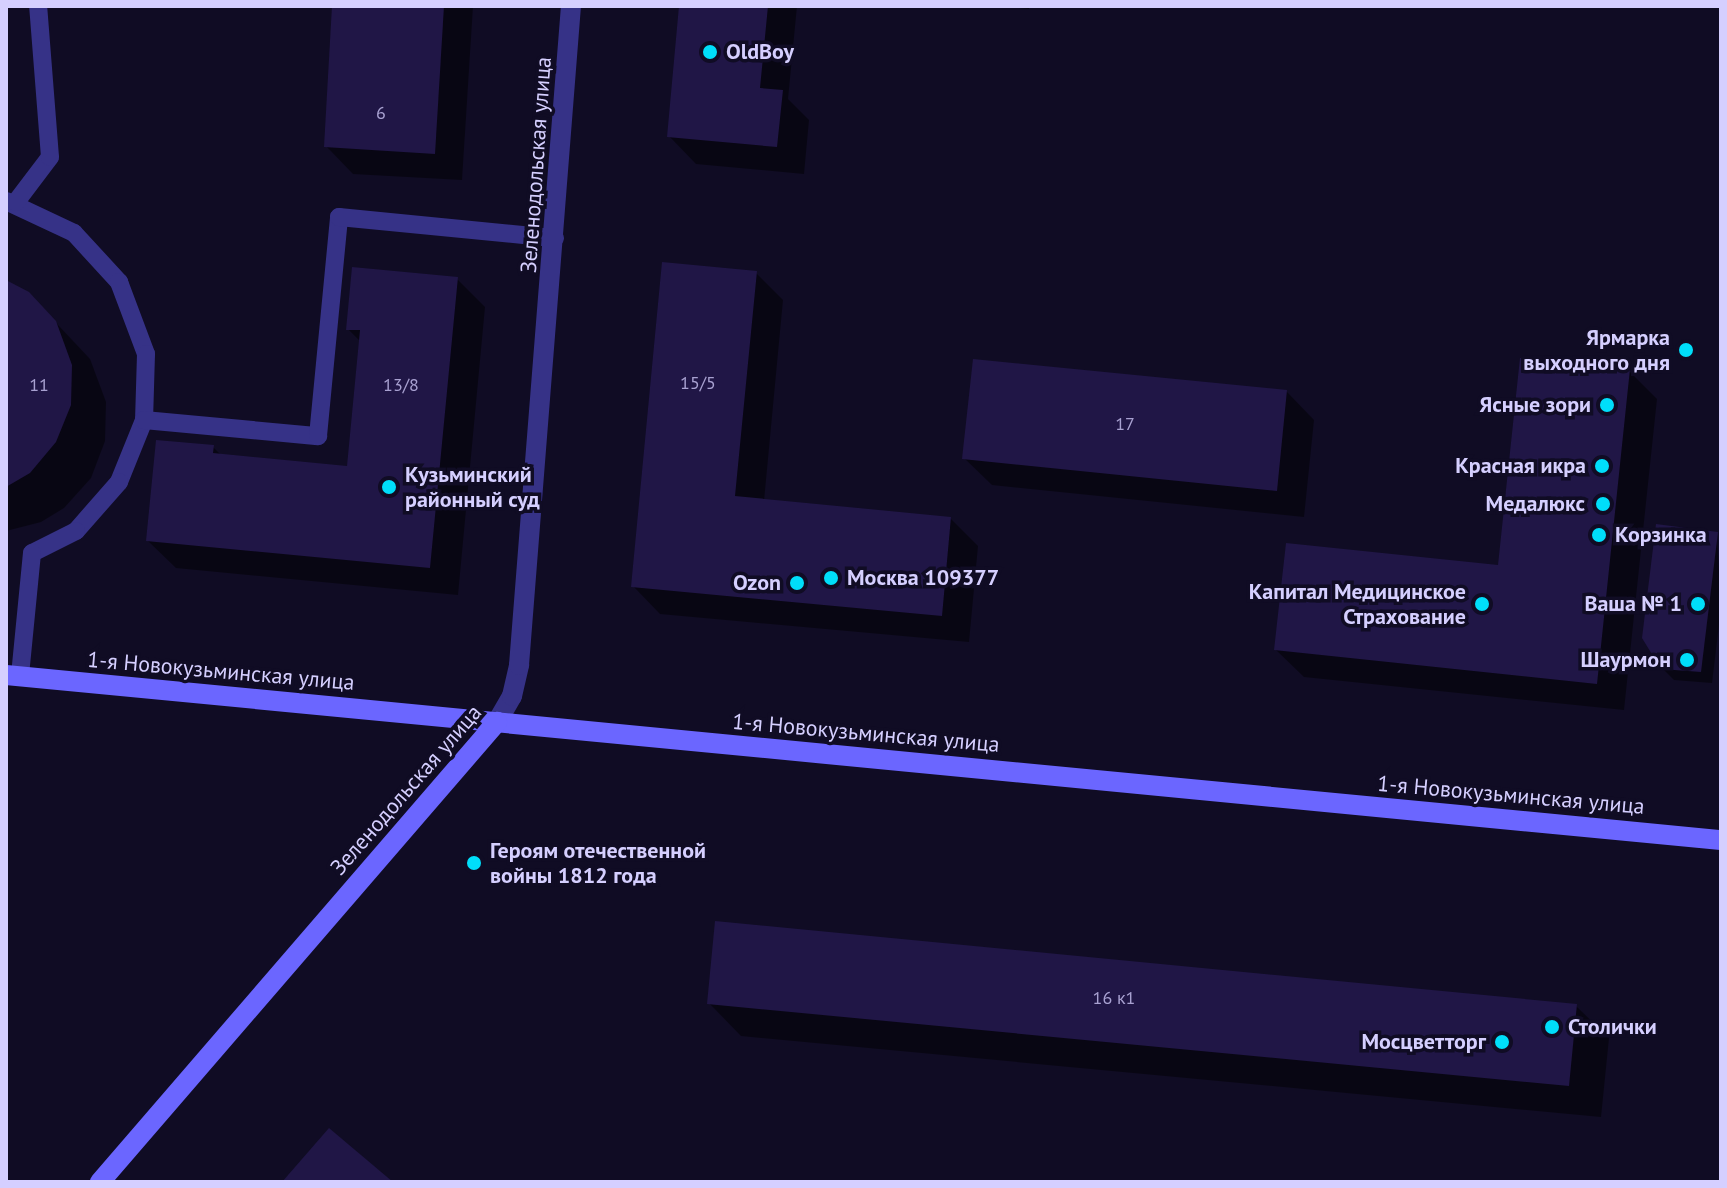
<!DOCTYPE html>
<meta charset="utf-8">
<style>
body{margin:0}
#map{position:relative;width:1727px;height:1188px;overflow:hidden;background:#100c24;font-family:"PT Sans",sans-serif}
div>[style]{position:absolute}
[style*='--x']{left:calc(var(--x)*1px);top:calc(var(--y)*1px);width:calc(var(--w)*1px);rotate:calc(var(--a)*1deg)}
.shadow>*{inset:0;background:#0007}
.building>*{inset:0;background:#201646}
.lane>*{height:18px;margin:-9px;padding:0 9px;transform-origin:9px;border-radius:9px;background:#363287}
.street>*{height:20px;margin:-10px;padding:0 10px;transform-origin:10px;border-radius:10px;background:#363287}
.secondary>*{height:20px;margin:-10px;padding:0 10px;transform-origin:10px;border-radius:10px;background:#6b66ff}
.dots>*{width:22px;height:22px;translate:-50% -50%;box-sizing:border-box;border:4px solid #100c24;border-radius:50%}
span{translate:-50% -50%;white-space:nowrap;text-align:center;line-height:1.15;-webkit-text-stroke:7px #100c24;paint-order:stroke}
.number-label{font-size:18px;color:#a8a1d1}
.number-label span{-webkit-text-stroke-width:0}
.poi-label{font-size:22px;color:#d5cfff;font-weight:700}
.left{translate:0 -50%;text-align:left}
.right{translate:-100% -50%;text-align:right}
.street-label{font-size:22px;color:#d5cfff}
.frame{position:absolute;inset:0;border:8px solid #d5cfff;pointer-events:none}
</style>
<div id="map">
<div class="shadow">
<i style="clip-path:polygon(335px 6px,473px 6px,462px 180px,353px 174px,326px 146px)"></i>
<i style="clip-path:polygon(681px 6px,797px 6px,788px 99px,809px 120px,804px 174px,696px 164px,669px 136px)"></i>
<i style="clip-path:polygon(995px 6px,1029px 6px,1029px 9px)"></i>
<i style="clip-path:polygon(756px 273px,783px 300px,764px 501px,950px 518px,978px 546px,969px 642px,660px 614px,633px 586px)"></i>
<i style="clip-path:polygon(457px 279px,485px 307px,458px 595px,176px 568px,148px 541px,213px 447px,222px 456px,349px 468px,361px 342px,348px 329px)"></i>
<i style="clip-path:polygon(6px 282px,28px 293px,90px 359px,106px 402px,105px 441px,91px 478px,64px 508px,41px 522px,6px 531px)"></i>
<i style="clip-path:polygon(1629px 371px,1657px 399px,1624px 710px,1304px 677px,1276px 650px,1500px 567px)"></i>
<i style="clip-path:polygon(1287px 392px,1314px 420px,1304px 517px,992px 485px,964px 458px)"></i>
<i style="clip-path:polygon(1717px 534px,1721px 608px,1712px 683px,1674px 680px,1662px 668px)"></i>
<i style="clip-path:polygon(709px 1003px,1576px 1006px,1609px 1038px,1601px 1117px,741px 1036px)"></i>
</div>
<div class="building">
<i style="clip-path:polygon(332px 6px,444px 6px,435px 154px,324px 147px)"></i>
<i style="clip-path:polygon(679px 6px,768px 6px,760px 88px,783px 90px,777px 147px,667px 137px)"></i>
<i style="clip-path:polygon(662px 262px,757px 271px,735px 496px,951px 517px,942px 616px,631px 587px)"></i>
<i style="clip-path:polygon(352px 267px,458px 277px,430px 568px,146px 541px,156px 440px,214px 445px,213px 453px,347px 466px,360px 330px,346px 330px)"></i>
<i style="clip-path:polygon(6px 280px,29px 292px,56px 321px,72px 365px,71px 405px,56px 442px,30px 473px,6px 487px)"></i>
<i style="clip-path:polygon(1520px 358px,1630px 369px,1597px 684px,1274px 650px,1286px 543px,1498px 565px)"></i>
<i style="clip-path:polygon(973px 359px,1287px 390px,1277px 491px,962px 459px)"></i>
<i style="clip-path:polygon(1656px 524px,1718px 532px,1701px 672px,1661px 669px,1642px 638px)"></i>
<i style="clip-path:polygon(715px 921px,1577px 1004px,1569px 1086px,707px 1004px)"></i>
<i style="clip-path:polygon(329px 1128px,393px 1182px,282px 1182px)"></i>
</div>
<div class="lane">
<i style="--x:6;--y:201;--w:75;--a:25.2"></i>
<i style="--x:74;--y:233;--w:67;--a:47.4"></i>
<i style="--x:119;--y:282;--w:77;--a:69.4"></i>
<i style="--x:146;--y:354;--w:66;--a:91.7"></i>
<i style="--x:144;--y:420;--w:67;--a:112"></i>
<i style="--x:119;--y:482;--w:65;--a:131.3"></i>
<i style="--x:76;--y:531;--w:49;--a:153.4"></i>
<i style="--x:32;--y:553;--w:124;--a:95.6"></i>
<i style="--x:16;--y:202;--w:56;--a:-52.9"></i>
<i style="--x:50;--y:157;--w:151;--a:-94.5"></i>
<i style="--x:144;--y:420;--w:175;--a:5.3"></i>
<i style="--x:318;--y:436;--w:220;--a:-84.5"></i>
<i style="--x:339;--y:217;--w:217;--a:5.6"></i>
</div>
<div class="street">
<i style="--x:497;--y:722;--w:30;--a:-60"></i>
<i style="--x:512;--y:696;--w:32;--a:-77"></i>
<i style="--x:519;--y:665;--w:661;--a:-85.49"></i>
</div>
<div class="secondary">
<i style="--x:6;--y:675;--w:1723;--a:5.5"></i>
<i style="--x:100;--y:1182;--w:608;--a:-49.2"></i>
</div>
<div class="dots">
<i style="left:710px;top:52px;background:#00defa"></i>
<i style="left:1686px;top:350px;background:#00defa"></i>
<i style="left:1607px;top:405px;background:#00defa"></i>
<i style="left:1602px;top:466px;background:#00defa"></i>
<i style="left:389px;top:487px;background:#00defa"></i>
<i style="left:1603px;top:504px;background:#00defa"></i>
<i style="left:1599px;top:535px;background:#00defa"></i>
<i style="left:831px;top:578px;background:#00defa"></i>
<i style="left:797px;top:583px;background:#00defa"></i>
<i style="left:1482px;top:604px;background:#00defa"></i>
<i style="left:1698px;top:604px;background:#00defa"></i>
<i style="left:1687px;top:660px;background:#00defa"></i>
<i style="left:474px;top:863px;background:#00defa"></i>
<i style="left:1552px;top:1027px;background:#00defa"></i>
<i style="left:1502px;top:1042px;background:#00defa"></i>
</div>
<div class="number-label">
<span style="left:381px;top:113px">6</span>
<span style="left:698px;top:383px">15/5</span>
<span style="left:39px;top:385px">11</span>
<span style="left:401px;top:385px">13/8</span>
<span style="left:1125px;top:424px">17</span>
<span style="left:1114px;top:998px">16 к1</span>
</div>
<div class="poi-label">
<span class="left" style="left:726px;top:52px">OldBoy</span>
<span class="right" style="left:1670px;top:350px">Ярмарка<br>выходного дня</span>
<span class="right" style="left:1591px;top:405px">Ясные зори</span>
<span class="right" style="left:1586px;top:466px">Красная икра</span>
<span class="left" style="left:405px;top:487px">Кузьминский<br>районный суд</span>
<span class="right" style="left:1585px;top:504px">Медалюкс</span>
<span class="left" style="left:1615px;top:535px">Корзинка</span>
<span class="left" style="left:847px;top:578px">Москва 109377</span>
<span class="right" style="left:781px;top:583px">Ozon</span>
<span class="right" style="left:1466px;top:604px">Капитал Медицинское<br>Страхование</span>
<span class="right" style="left:1682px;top:604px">Ваша № 1</span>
<span class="right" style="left:1671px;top:660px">Шаурмон</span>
<span class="left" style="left:490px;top:863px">Героям отечественной<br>войны 1812 года</span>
<span class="left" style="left:1568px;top:1027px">Столички</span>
<span class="right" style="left:1486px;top:1042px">Мосцветторг</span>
</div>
<div class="street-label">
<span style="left:536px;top:165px;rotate:-86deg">Зеленодольская улица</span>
<span style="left:221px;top:671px;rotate:5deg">1-я Новокузьминская улица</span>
<span style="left:866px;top:733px;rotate:5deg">1-я Новокузьминская улица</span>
<span style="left:406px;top:790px;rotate:-49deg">Зеленодольская улица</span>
<span style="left:1511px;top:795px;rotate:5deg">1-я Новокузьминская улица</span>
</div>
<div class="frame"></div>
</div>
